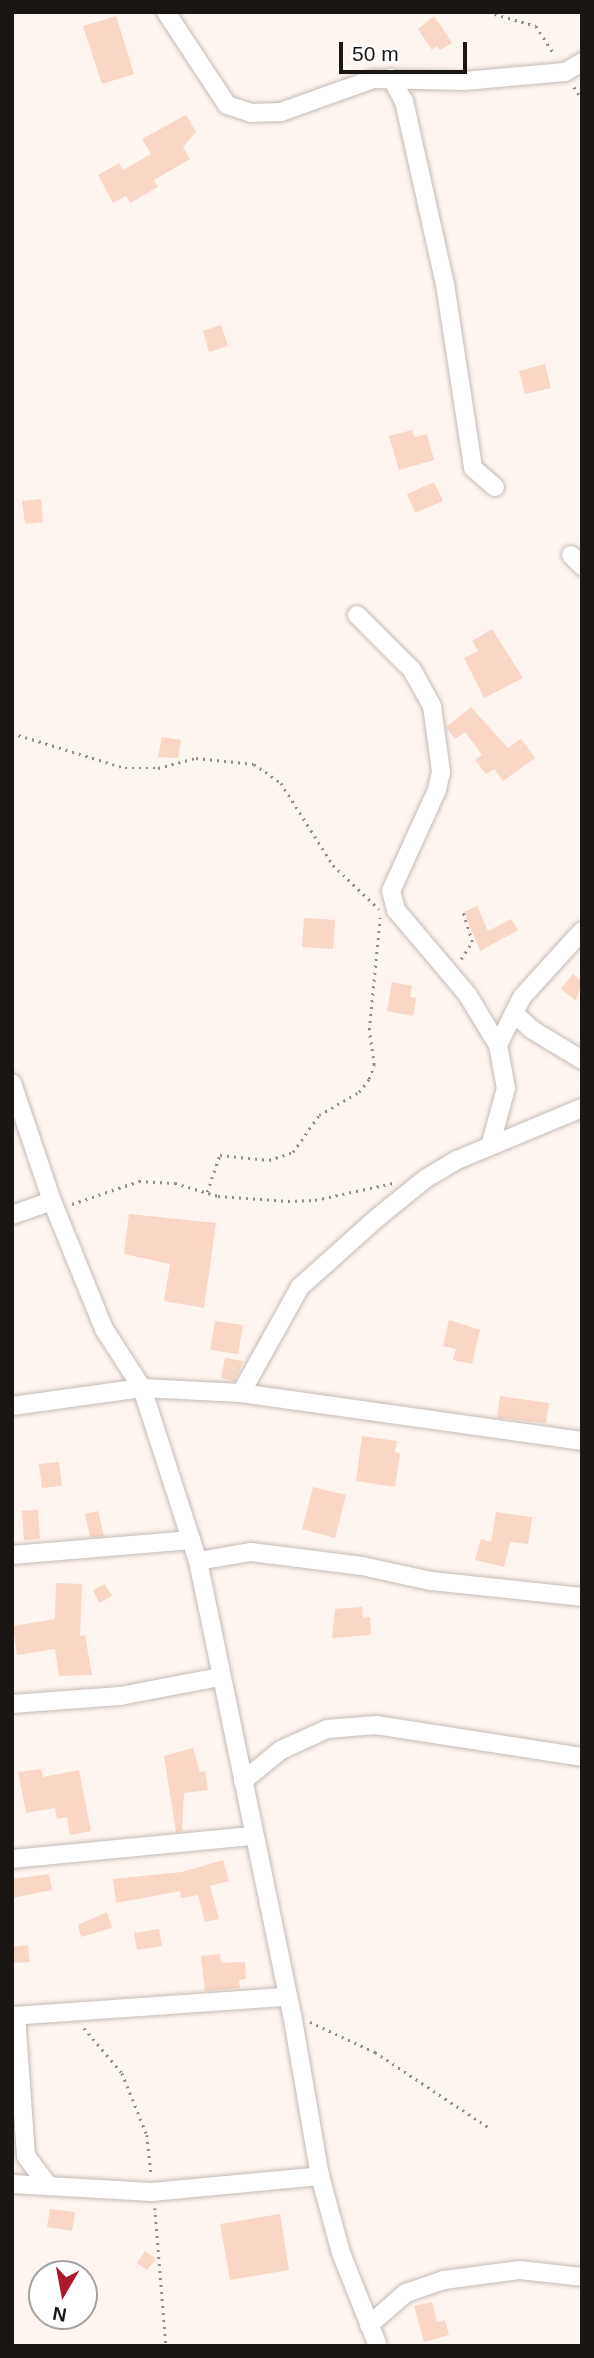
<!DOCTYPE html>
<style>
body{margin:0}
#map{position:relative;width:594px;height:2358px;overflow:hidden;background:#fff5f0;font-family:Arial,sans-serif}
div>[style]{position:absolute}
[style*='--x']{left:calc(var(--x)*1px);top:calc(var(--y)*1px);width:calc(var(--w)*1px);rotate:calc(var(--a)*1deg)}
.building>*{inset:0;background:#f9d6c5}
.path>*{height:2.5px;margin-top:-1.25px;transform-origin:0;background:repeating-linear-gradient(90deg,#938c89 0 2px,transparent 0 7px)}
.roads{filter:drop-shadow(0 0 2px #c4bbb5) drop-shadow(0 0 2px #c4bbb5)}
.minor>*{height:18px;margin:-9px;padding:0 9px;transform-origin:9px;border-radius:9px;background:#fff}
span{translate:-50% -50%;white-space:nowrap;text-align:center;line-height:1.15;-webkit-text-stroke:7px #fff;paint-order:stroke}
.frame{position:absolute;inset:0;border:14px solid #191614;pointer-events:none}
.north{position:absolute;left:28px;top:2260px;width:70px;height:70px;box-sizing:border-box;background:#fff;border:2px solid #a3a2a1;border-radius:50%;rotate:190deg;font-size:19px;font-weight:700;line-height:28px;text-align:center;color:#191614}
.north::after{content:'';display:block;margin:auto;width:24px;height:32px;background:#ac172a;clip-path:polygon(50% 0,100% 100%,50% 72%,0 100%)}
.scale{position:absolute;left:339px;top:42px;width:128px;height:32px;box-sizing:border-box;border:4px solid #191614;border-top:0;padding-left:9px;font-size:21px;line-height:24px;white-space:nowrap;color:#191614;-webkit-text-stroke:5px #fff;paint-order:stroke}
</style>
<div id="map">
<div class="building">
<i style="clip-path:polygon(116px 16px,134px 74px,102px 84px,83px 26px)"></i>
<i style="clip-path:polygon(434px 16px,452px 43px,440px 50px,437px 46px,432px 50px,418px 29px)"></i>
<i style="clip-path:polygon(186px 115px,196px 132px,183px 147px,190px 159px,154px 180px,158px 187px,130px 203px,126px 196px,113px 203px,98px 175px,119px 163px,123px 170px,151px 154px,142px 139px)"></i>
<i style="clip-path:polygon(221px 325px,228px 346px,209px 352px,203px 331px)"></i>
<i style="clip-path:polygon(545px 364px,551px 388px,525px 394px,519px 371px)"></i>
<i style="clip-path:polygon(412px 430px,414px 437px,427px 434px,434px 460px,399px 470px,389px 436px)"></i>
<i style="clip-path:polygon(434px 482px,443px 501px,415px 513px,407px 494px)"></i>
<i style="clip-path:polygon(41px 499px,43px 522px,25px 524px,22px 501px)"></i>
<i style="clip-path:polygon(492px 629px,523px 678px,484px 698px,464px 658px,478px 651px,472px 641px)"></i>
<i style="clip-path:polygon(471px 707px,508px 748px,521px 739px,535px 758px,503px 781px,494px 769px,486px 774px,475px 760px,482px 755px,465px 732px,455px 739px,446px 727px)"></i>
<i style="clip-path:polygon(162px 737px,181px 740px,178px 758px,158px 757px)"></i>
<i style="clip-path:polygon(477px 906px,488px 931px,511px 919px,518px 930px,480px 951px,464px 912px)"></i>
<i style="clip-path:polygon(304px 918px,335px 920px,333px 949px,302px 947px)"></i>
<i style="clip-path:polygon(573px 974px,582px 982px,576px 1001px,561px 989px)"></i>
<i style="clip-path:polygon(392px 982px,412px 986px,410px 997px,416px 998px,413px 1016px,387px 1011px)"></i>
<i style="clip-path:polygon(129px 1214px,216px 1223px,204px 1308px,164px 1301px,170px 1264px,124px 1254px)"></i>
<i style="clip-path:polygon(449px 1320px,480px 1330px,472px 1364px,453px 1360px,456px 1349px,443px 1346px)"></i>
<i style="clip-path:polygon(215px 1321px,243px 1325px,238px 1354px,210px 1350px)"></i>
<i style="clip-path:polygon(225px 1358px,243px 1361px,235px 1381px,221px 1378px)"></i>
<i style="clip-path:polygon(500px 1396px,549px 1403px,546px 1423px,497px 1418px)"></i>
<i style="clip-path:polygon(362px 1436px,397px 1441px,395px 1452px,400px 1453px,395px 1487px,356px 1481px)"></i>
<i style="clip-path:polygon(59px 1462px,62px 1486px,42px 1488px,39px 1464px)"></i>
<i style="clip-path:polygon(313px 1487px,346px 1495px,335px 1538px,302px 1529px)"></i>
<i style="clip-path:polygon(38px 1510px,40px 1539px,24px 1540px,22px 1511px)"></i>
<i style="clip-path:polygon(98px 1511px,104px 1536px,90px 1537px,85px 1514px)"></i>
<i style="clip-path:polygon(496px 1512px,532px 1517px,528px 1544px,510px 1542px,504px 1567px,475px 1560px,481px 1539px,491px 1542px)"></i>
<i style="clip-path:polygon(56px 1583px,82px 1584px,80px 1636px,85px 1635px,92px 1675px,59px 1676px,55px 1649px,17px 1655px,13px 1626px,55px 1619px)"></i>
<i style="clip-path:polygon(105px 1584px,112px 1596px,99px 1603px,93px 1590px)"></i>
<i style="clip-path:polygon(362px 1607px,363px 1618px,370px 1617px,371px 1635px,332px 1638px,335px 1609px)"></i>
<i style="clip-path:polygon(193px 1748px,200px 1772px,205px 1771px,208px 1790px,184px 1793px,182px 1831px,176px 1832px,164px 1756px)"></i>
<i style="clip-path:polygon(41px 1769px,43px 1777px,79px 1770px,91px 1831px,70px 1835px,67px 1817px,57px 1819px,55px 1808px,26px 1813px,18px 1772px)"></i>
<i style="clip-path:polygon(223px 1860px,229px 1881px,210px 1886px,219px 1919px,205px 1922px,198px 1895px,181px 1898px,180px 1891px,116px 1903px,113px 1879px,182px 1872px)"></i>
<i style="clip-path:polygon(49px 1874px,52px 1890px,12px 1898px,12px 1879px)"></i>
<i style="clip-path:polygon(107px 1912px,112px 1928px,81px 1937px,78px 1925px)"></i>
<i style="clip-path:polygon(159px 1929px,162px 1946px,137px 1950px,134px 1933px)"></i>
<i style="clip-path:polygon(28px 1945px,30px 1962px,12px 1963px,12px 1947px)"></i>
<i style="clip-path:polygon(220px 1954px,221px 1963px,245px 1962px,246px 1979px,239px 1980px,240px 1988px,205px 1991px,201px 1956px)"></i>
<i style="clip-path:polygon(50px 2209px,75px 2212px,72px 2231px,47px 2227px)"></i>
<i style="clip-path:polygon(280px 2214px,289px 2270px,230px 2280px,220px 2224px)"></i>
<i style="clip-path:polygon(145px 2251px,156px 2259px,147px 2270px,137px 2263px)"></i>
<i style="clip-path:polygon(432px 2302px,437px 2322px,445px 2320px,449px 2335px,424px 2342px,414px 2306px)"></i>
</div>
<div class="path">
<i style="--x:488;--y:12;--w:50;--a:16.3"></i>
<i style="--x:536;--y:26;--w:33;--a:57"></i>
<i style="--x:574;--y:87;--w:14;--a:56"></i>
<i style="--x:12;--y:733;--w:118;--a:17.2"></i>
<i style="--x:125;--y:768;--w:33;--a:0"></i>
<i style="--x:158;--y:768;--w:39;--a:-15"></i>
<i style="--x:196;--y:758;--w:58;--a:5.9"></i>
<i style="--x:254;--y:764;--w:33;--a:35"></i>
<i style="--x:281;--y:783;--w:97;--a:57.6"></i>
<i style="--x:333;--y:865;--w:64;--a:43.7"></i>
<i style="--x:461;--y:959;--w:20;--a:-57"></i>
<i style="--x:472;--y:942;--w:34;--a:-107"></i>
<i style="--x:207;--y:1192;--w:39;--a:-71"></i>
<i style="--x:220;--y:1155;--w:49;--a:5.8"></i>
<i style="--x:269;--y:1160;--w:25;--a:-18"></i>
<i style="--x:293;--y:1152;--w:45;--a:-54.9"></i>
<i style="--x:319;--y:1115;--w:46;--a:-29.9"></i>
<i style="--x:359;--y:1092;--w:16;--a:-52"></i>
<i style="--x:369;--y:1079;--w:15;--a:-70"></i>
<i style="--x:374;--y:1065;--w:35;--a:-98"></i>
<i style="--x:369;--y:1030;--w:113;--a:-84.4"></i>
<i style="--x:72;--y:1204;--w:71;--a:-18.9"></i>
<i style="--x:139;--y:1181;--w:36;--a:3"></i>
<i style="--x:175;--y:1183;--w:45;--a:16.8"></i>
<i style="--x:218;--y:1196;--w:70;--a:4.1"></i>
<i style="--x:288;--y:1201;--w:27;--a:-2"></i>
<i style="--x:315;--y:1200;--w:80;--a:-12.3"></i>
<i style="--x:310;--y:2022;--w:72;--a:24.8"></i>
<i style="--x:375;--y:2052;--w:138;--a:33.5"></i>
<i style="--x:84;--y:2028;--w:59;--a:49.8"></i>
<i style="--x:122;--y:2073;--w:67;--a:68"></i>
<i style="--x:147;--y:2135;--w:39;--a:84"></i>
<i style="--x:155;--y:2208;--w:138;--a:85.4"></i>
</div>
<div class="roads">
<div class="minor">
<i style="--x:166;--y:12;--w:111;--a:56.7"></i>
<i style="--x:227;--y:105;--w:25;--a:18"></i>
<i style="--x:251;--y:113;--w:30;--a:-2"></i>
<i style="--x:281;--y:112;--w:98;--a:-19.7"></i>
<i style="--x:373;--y:79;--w:91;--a:1.3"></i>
<i style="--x:464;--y:81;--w:101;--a:-5.1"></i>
<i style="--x:565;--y:72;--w:20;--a:-30"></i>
<i style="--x:391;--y:78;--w:26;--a:61"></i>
<i style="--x:404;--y:101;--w:188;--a:77.4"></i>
<i style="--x:445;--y:284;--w:186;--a:81.3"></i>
<i style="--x:473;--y:468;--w:29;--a:41"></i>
<i style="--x:571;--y:555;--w:16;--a:45"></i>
<i style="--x:357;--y:615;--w:78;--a:45"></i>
<i style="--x:412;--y:670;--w:41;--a:60.9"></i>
<i style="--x:432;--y:706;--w:67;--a:82.2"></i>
<i style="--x:441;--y:772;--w:18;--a:103"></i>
<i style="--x:437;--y:790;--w:111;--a:114.5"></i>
<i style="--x:391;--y:891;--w:20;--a:75"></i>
<i style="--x:396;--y:910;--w:110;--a:49.8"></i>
<i style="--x:467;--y:994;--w:60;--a:58.7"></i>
<i style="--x:498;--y:1045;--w:44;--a:79.5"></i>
<i style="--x:506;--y:1088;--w:57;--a:105.3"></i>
<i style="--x:514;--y:1013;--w:23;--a:43"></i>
<i style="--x:531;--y:1029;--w:60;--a:31.3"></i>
<i style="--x:498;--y:1045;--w:54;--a:-63.4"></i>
<i style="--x:522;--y:997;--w:89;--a:-47.7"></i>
<i style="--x:12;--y:1083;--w:125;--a:71.3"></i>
<i style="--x:52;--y:1201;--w:138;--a:67.9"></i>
<i style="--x:104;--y:1329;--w:70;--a:57.2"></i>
<i style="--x:142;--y:1388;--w:182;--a:72.1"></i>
<i style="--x:198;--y:1561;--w:463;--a:78.3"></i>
<i style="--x:292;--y:2014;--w:164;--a:80.2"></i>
<i style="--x:320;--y:2176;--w:80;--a:74.7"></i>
<i style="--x:341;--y:2253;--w:100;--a:68.3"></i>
<i style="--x:12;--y:1215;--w:42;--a:-19.3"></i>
<i style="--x:241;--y:1393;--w:121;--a:-60.9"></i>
<i style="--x:300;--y:1287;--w:103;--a:-41.9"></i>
<i style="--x:377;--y:1218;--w:62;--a:-39.1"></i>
<i style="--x:425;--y:1179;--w:37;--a:-31"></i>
<i style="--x:457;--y:1160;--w:135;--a:-22.6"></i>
<i style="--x:12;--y:1406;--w:131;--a:-7.9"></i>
<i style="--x:142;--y:1388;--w:99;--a:2.9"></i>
<i style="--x:241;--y:1393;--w:344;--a:8"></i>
<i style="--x:12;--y:1555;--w:180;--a:-4.8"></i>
<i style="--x:198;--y:1561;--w:54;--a:-9.6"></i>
<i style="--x:251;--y:1552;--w:112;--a:7.2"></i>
<i style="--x:362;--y:1566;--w:71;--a:12.3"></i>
<i style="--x:431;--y:1581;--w:152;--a:6"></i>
<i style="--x:12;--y:1704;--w:108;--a:-4.2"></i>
<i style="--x:120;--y:1696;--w:102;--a:-10.8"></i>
<i style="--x:243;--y:1781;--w:49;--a:-39.2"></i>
<i style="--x:281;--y:1750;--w:51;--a:-24.5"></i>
<i style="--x:327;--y:1729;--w:49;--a:-4.7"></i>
<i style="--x:376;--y:1725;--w:208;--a:8.8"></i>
<i style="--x:12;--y:1859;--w:242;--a:-5.5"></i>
<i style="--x:12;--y:2016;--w:274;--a:-4"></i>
<i style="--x:16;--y:2016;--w:140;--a:85.9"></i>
<i style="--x:26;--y:2156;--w:38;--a:53"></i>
<i style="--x:12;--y:2184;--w:140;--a:3.3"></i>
<i style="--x:152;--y:2192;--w:169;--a:-5.4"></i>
<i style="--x:369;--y:2325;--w:49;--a:-40.9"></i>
<i style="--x:406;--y:2293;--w:40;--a:-18.9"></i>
<i style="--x:444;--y:2280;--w:77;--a:-7.5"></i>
<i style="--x:520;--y:2270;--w:62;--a:6.4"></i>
</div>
</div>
<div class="frame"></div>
<div class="north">N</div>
<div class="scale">50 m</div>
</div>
